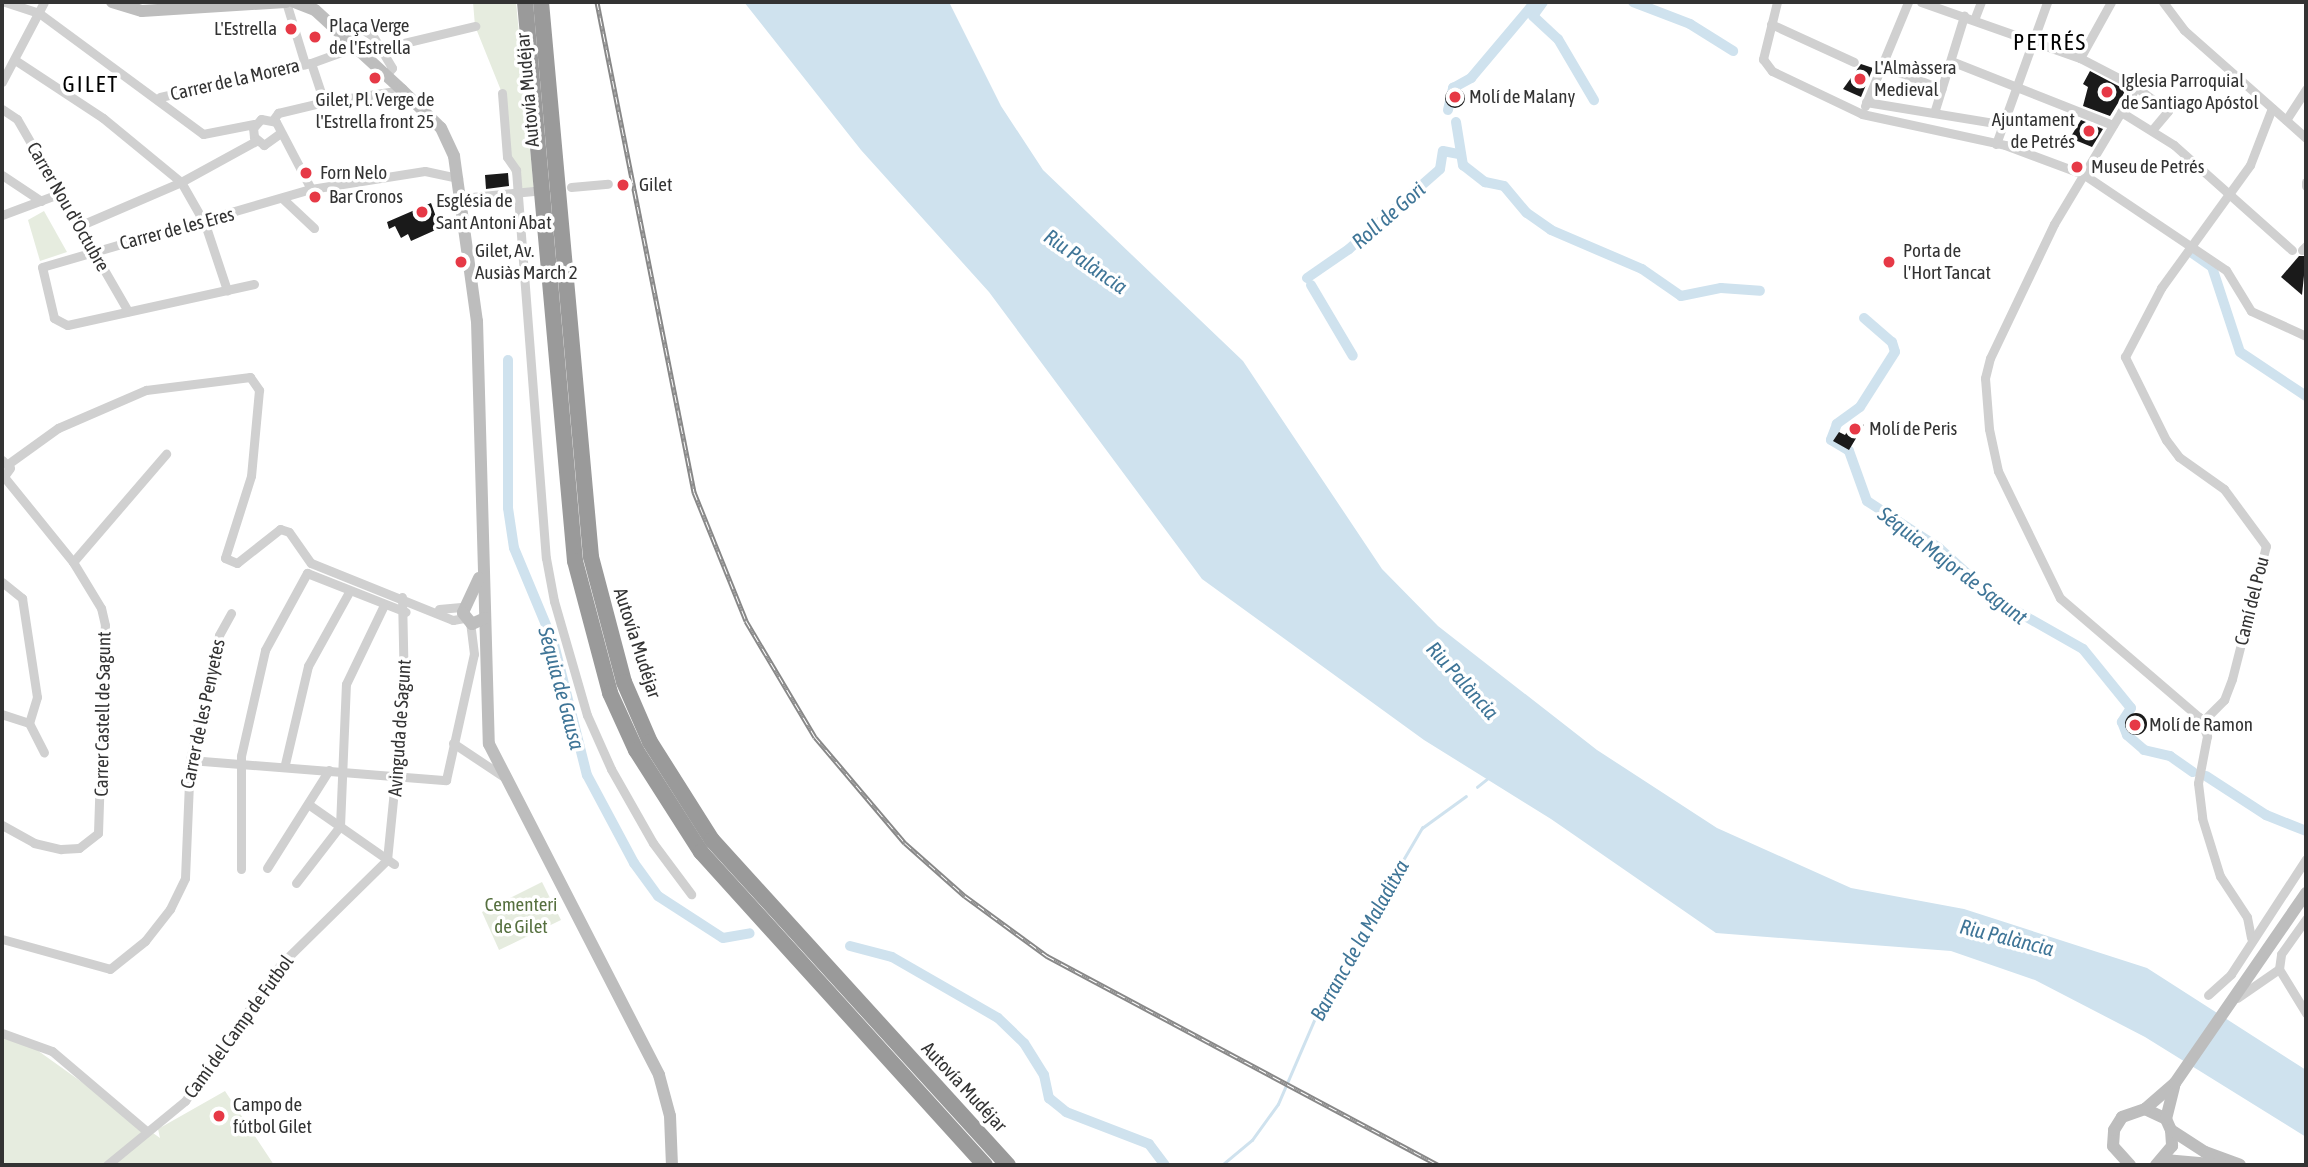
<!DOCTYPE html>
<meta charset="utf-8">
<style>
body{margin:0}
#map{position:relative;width:2308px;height:1167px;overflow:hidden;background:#fff;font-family:"Asap Condensed",sans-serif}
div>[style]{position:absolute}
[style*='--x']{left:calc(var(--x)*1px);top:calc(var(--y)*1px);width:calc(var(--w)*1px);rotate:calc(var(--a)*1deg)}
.green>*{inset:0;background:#e6ecdf}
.water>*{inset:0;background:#cfe2ee}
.stream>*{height:2.5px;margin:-1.25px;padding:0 1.25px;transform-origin:1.25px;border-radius:1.25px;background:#cfe2ee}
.canal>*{height:10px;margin:-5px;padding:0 5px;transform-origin:5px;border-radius:5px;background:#cfe2ee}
.building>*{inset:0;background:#1a1a1a}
.round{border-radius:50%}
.street>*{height:9px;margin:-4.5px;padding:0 4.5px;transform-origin:4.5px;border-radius:4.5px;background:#d0d0d0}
.secondary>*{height:12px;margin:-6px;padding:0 6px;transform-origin:6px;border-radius:6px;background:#bdbdbd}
.highway>*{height:16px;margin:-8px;padding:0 8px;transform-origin:8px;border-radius:8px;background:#9a9a9a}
.rail>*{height:5px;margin-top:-2.5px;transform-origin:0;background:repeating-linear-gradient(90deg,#fff 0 8px,#888 0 16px);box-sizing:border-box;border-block:2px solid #888}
.dots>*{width:19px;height:19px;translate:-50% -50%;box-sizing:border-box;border:4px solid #fff;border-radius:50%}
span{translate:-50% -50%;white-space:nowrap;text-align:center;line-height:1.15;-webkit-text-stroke:7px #fff;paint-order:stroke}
.poi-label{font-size:19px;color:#333}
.left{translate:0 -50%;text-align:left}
.right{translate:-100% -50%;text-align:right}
.street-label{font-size:19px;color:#333}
.park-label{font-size:19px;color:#56703f}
.water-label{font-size:21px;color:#3f7597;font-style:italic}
.quarter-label{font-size:23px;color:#000;letter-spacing:2px}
.frame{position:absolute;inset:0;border:4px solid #333;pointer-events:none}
</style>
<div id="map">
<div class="green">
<i style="clip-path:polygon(473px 2px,516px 2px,534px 191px,518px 192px,507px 157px,502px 93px,475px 26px)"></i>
<i style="clip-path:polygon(44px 211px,67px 252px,40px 261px,28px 220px)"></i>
<i style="clip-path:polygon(542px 882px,561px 920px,499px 950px,482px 912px)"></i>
<i style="clip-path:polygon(2px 1032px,23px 1040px,160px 1138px,158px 1129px,225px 1091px,274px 1165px,2px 1165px)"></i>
</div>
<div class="water">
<i style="clip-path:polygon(744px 2px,949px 2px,1001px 106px,1043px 170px,1243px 361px,1382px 569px,1438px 626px,1597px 750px,1717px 828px,1851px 888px,1964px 909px,2147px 968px,2306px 1070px,2306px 1137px,2145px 1037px,2035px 980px,1951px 951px,1716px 933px,1551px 819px,1424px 740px,1202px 579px,989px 292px,861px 150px)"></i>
</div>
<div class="stream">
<i style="--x:1477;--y:787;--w:14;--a:-39"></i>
<i style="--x:1222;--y:1165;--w:39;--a:-40"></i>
<i style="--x:1252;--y:1140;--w:44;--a:-54.2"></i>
<i style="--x:1278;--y:1104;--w:126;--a:-66.7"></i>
<i style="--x:1328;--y:988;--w:186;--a:-59.6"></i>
<i style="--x:1422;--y:828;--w:54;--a:-36"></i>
</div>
<div class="canal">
<i style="--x:1543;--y:2;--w:17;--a:126"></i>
<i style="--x:1533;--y:16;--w:34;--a:43"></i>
<i style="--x:1558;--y:39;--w:71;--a:59.5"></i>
<i style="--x:1633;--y:2;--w:61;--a:21.1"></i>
<i style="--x:1690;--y:24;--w:51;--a:32.1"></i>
<i style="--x:1448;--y:110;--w:23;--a:-77"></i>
<i style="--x:1453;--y:88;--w:21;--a:-29"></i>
<i style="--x:1471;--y:78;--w:99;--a:-49.9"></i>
<i style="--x:1456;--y:122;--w:44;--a:80.8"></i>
<i style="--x:1463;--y:165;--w:28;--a:38"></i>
<i style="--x:1485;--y:182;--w:19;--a:12"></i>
<i style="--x:1504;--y:186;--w:35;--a:50"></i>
<i style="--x:1527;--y:213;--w:29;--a:35"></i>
<i style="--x:1551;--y:230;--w:99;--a:23.2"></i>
<i style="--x:1642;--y:269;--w:47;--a:34.7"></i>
<i style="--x:1681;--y:296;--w:41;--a:-11.3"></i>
<i style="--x:1721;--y:288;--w:39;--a:4"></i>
<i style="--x:2192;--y:253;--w:24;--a:35"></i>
<i style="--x:2212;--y:267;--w:89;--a:71.8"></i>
<i style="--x:2240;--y:352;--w:79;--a:33.7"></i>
<i style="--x:1307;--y:278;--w:51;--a:-34.6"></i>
<i style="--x:1349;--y:249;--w:121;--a:-41.3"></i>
<i style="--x:1440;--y:169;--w:18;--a:-81"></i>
<i style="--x:1443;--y:151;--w:15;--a:11"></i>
<i style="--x:1311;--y:285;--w:82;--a:59.4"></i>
<i style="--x:1864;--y:318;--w:37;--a:41"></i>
<i style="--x:1892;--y:342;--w:10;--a:73"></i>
<i style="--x:1895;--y:352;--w:65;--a:122.5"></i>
<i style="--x:1860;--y:407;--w:29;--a:144"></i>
<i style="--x:1837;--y:424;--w:17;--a:111"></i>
<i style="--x:1831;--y:440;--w:21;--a:31"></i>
<i style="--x:1849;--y:451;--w:53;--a:70.2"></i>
<i style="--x:1867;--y:501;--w:86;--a:33.1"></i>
<i style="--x:1939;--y:548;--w:76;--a:42.3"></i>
<i style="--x:1995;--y:599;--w:101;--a:29.6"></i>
<i style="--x:2083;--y:649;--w:76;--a:50.9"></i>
<i style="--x:2131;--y:708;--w:17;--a:123"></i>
<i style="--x:2122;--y:722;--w:14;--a:69"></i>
<i style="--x:2127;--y:735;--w:23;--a:41"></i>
<i style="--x:2144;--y:750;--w:27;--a:13"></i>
<i style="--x:2170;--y:756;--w:28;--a:35"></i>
<i style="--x:508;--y:360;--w:148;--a:90"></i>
<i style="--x:508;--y:508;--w:40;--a:81.5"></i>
<i style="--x:514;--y:548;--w:104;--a:67.4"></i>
<i style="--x:554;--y:644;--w:135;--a:75.9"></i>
<i style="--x:587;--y:775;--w:100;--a:61.9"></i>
<i style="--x:634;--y:863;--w:41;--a:54"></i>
<i style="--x:658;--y:896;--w:77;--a:32.9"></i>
<i style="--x:723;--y:938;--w:27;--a:-10"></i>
<i style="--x:2206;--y:776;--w:72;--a:33"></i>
<i style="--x:2266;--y:815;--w:43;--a:21.8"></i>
<i style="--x:850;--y:946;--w:43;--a:14.7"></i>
<i style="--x:892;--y:957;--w:122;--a:29.9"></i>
<i style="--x:998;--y:1018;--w:36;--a:44"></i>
<i style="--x:1024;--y:1043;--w:38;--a:58"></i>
<i style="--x:1044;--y:1075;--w:24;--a:78"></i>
<i style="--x:1049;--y:1098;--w:22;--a:39"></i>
<i style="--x:1066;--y:1112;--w:89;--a:21.1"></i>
<i style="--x:1149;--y:1144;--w:26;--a:53"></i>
</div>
<div class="building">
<i style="clip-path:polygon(1861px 64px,1873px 68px,1861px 97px,1843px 89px)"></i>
<i style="clip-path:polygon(2090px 71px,2126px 90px,2110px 116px,2083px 106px,2088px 87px,2083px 84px)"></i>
<i class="round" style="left:1445px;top:88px;width:20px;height:20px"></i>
<i style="clip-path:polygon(2081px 120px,2103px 129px,2092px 147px,2070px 138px)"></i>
<i style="clip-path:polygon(508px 173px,509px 186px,486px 189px,485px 175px)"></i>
<i style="clip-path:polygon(431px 203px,440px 228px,411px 241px,408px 234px,401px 238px,395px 226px,389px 229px,387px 222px)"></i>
<i style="clip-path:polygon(2299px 256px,2306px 256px,2302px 295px,2281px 277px)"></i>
<i style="clip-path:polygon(1854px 420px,1864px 425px,1849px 450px,1833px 441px,1839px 432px,1845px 435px)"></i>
<i class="round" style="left:2125px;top:713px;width:22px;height:22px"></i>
</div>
<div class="street">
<i style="--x:5;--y:2;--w:36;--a:18"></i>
<i style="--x:39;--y:13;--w:204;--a:36.4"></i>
<i style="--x:203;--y:134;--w:52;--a:-11.1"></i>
<i style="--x:286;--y:2;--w:65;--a:73"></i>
<i style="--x:1777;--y:2;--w:59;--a:103.8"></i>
<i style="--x:1763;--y:59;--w:15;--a:53"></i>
<i style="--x:1772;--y:71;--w:100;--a:25.5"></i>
<i style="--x:1862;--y:114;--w:146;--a:12.2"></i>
<i style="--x:2005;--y:145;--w:83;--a:20.4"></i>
<i style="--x:2083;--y:174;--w:172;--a:33.9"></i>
<i style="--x:2226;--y:270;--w:48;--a:58.6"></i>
<i style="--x:2251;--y:311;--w:60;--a:24.4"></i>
<i style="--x:1921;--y:2;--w:169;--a:19.4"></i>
<i style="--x:2080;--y:58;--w:63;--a:27.4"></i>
<i style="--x:2136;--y:87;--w:40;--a:37"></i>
<i style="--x:2168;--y:111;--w:23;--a:130"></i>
<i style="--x:2163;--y:2;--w:35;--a:53"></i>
<i style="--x:2184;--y:30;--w:163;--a:41.5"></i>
<i style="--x:1974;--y:20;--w:19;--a:-69"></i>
<i style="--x:1771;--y:24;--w:91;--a:24.6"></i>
<i style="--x:338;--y:31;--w:20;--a:-15"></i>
<i style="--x:357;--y:26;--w:19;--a:32"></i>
<i style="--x:373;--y:36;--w:37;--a:59"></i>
<i style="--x:392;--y:68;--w:9;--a:131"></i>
<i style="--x:383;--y:48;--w:95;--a:-13.4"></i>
<i style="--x:2080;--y:58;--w:64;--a:-61"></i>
<i style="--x:15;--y:60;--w:105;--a:33.4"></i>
<i style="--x:103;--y:118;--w:101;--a:39.4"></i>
<i style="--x:181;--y:182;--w:48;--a:60.3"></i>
<i style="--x:205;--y:224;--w:70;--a:71.6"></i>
<i style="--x:1951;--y:61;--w:174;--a:21.6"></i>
<i style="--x:1880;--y:65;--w:66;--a:21.2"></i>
<i style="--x:2;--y:82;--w:90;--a:-62.3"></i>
<i style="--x:2136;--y:87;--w:160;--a:120.9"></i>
<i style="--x:2054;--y:224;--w:148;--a:115.5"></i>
<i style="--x:1990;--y:358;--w:21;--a:104"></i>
<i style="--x:1985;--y:378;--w:51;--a:85.5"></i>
<i style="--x:1989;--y:429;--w:43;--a:77.9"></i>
<i style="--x:1998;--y:471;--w:141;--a:64"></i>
<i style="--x:2060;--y:598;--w:183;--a:40.6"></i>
<i style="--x:2199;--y:717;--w:21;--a:67"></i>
<i style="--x:2207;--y:736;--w:48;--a:100.8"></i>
<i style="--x:2198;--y:783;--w:35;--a:83"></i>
<i style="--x:2202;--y:818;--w:61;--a:72.8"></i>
<i style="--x:2220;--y:876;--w:49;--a:56.6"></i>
<i style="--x:2247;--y:917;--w:21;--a:79"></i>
<i style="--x:502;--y:93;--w:64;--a:85.5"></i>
<i style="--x:507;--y:157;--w:16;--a:55"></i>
<i style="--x:516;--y:170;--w:389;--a:85.6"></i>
<i style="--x:546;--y:558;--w:44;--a:79.5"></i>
<i style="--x:554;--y:601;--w:119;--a:73.9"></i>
<i style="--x:587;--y:715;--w:59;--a:66"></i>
<i style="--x:611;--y:769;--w:85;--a:60.4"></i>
<i style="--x:653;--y:843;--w:64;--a:53.3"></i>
<i style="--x:160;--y:97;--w:155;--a:-12.7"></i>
<i style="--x:324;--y:102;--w:41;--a:-108.4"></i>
<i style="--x:311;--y:63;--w:47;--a:-20"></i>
<i style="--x:1866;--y:102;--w:137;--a:9.3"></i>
<i style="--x:1865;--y:106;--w:113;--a:-67.5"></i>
<i style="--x:2;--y:109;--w:18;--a:34"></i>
<i style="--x:17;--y:119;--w:222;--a:60"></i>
<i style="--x:2121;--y:112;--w:62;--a:31.9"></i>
<i style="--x:2174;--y:145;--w:158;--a:41.7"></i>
<i style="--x:1934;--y:113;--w:102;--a:-72.8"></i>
<i style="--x:273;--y:120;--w:9;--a:-54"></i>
<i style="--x:278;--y:113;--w:47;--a:-13.4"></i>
<i style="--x:324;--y:102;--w:79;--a:-8.7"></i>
<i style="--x:2286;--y:120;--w:37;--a:-57"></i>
<i style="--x:279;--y:134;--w:19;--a:144"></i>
<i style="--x:264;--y:145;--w:13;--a:-141"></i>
<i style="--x:254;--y:137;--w:9;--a:-96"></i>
<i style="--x:253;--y:128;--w:12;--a:-48"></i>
<i style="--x:261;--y:119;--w:15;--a:11"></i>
<i style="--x:276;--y:122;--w:76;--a:62.4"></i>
<i style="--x:1996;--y:144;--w:151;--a:-70.2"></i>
<i style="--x:2;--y:175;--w:47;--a:33.7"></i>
<i style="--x:2306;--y:182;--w:4;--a:90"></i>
<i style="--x:571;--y:187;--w:37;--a:-5"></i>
<i style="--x:282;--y:198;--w:44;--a:43.2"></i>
<i style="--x:462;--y:198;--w:72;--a:-5.6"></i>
<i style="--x:2;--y:215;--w:63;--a:-20.4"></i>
<i style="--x:79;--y:226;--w:111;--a:-23.3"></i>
<i style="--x:181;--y:182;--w:85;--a:-28.7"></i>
<i style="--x:2302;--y:250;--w:6;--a:-45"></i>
<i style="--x:254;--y:284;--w:191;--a:167.6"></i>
<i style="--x:67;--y:325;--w:15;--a:-152"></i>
<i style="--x:54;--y:318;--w:52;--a:-103.2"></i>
<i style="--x:42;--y:267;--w:280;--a:-16.2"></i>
<i style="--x:311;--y:189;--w:115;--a:-9"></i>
<i style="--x:425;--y:171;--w:34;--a:12"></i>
<i style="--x:2;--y:460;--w:11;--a:45"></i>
<i style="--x:10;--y:468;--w:14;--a:126"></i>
<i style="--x:8;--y:464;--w:62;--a:-35.8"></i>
<i style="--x:58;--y:428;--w:96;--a:-23.4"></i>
<i style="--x:146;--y:390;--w:105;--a:-7.1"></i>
<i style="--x:250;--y:377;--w:16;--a:55"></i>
<i style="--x:259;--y:390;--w:86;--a:95.3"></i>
<i style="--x:251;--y:476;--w:86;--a:107.6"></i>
<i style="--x:225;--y:558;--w:13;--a:23"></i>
<i style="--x:237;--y:563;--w:55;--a:-38.3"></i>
<i style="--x:280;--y:529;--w:9;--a:18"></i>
<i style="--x:289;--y:532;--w:38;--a:55"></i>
<i style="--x:311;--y:563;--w:153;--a:21.9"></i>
<i style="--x:453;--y:620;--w:11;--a:-10"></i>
<i style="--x:73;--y:562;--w:143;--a:-49.3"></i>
<i style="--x:2;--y:582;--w:26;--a:39"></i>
<i style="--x:22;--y:598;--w:100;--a:81.4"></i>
<i style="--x:37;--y:697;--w:27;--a:107"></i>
<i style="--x:29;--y:723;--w:28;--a:-162"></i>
<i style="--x:439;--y:609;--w:25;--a:-5"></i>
<i style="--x:29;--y:723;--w:33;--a:63"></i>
<i style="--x:2201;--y:723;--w:33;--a:-45"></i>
<i style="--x:2224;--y:700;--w:22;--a:-69"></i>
<i style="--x:2232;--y:679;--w:137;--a:-75.7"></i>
<i style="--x:2266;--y:546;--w:71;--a:-126.4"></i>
<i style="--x:2224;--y:489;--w:55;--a:-144.6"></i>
<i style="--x:2179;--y:457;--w:21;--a:-127"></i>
<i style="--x:2166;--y:440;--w:93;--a:-116.3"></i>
<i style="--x:2125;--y:357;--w:78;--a:-62.4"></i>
<i style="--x:2161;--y:288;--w:152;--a:-54.1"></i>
<i style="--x:2250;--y:165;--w:61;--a:-68.9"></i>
<i style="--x:453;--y:743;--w:61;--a:33.7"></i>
<i style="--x:190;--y:760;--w:257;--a:4.5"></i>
<i style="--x:446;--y:780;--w:129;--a:-77.5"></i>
<i style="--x:474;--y:654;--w:31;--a:-97"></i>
<i style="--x:285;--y:764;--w:101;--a:-76.8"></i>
<i style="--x:308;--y:666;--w:85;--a:-61"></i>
<i style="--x:308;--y:804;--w:105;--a:34.9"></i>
<i style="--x:2;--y:825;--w:37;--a:29"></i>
<i style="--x:34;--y:843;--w:28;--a:13"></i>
<i style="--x:61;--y:849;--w:18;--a:-3"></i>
<i style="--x:79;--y:848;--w:24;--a:-38"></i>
<i style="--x:98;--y:833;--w:208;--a:-88.1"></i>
<i style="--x:105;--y:625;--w:17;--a:-103"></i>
<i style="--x:101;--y:608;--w:54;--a:-121.3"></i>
<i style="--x:73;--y:562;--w:108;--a:-129"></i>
<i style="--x:267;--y:868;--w:116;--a:-57.7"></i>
<i style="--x:241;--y:869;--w:113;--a:-90"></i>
<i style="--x:241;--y:756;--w:109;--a:-77.2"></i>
<i style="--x:265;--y:650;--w:88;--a:-61.4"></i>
<i style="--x:307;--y:573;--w:106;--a:21.5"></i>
<i style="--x:296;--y:883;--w:72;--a:-52.3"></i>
<i style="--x:340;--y:826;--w:142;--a:-87.6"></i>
<i style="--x:346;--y:684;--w:88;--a:-64.3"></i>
<i style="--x:2;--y:939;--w:112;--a:15.5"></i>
<i style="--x:110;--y:969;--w:45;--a:-38.7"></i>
<i style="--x:145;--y:941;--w:41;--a:-52"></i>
<i style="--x:170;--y:909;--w:34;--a:-64"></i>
<i style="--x:185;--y:878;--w:118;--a:-87.6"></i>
<i style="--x:190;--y:760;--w:128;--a:-76.9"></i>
<i style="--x:219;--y:635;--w:25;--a:-61"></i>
<i style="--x:2279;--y:969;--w:52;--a:58.5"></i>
<i style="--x:2208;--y:995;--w:31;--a:-42"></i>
<i style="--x:2231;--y:974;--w:137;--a:-56.9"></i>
<i style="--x:2237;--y:998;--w:51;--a:-34.6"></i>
<i style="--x:2279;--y:969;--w:15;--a:-82"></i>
<i style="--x:2281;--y:954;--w:43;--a:-54.5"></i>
<i style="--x:2;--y:1033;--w:53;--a:19.8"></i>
<i style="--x:52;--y:1051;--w:122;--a:40.3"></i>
<i style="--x:107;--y:1165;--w:101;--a:-39.4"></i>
<i style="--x:185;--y:1101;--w:167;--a:-55"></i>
<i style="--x:281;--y:964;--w:148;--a:-44.5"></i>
<i style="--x:387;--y:860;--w:170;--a:-84.3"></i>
<i style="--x:404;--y:691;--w:94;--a:-91.2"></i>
</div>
<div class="secondary">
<i style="--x:112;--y:2;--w:31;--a:17"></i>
<i style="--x:142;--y:11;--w:144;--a:-3.6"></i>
<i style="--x:294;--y:2;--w:22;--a:21"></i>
<i style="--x:315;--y:10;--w:118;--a:42.6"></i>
<i style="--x:402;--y:90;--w:54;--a:44.3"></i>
<i style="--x:441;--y:128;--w:31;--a:65"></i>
<i style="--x:454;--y:156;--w:167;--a:82.1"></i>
<i style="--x:477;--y:321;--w:423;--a:88.4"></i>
<i style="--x:489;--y:744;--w:372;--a:62.8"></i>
<i style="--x:659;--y:1075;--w:42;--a:75"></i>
<i style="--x:670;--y:1116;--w:49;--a:87.7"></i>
<i style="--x:479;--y:578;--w:38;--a:115"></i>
<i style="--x:463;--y:613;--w:14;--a:51"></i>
<i style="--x:472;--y:624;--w:14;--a:-25"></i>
<i style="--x:2145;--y:1109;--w:23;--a:25"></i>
<i style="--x:2166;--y:1119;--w:12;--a:66"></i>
<i style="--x:2171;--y:1130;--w:16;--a:86"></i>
<i style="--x:2172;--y:1146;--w:25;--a:130"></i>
<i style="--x:2166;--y:1119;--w:34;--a:-76"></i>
<i style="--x:2171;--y:1130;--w:40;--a:32.9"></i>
<i style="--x:2205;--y:1152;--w:37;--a:20"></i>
<i style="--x:2165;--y:1160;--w:57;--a:5"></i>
<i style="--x:2130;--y:1165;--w:25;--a:-132"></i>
<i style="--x:2113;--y:1146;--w:16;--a:-86"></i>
<i style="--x:2114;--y:1130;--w:15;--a:-58"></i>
<i style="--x:2122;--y:1117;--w:24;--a:-19"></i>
<i style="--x:2145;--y:1109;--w:40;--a:-41"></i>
<i style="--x:2175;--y:1083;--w:231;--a:-55.4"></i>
</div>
<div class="highway">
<i style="--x:525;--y:2;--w:561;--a:84.89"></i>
<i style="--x:575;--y:561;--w:137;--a:75.1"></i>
<i style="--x:610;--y:693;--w:63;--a:65.5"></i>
<i style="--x:636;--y:750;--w:121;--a:57.5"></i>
<i style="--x:701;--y:852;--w:423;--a:47.8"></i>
<i style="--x:541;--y:2;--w:557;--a:84.85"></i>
<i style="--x:591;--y:557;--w:129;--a:75.2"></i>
<i style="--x:624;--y:682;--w:65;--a:66.6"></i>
<i style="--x:650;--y:742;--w:116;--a:57.7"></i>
<i style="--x:712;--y:840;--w:440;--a:47.7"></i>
</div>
<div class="rail">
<i style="--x:597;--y:2;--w:500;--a:78.8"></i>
<i style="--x:694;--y:492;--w:139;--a:68"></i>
<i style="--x:746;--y:621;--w:135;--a:59.3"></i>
<i style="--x:815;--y:737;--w:139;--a:49.7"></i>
<i style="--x:905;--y:843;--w:80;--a:41.5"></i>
<i style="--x:965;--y:896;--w:102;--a:36.2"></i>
<i style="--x:1047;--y:956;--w:443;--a:28.1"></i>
</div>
<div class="dots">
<i style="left:291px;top:29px;background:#e63946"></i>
<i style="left:315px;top:37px;background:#e63946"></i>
<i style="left:375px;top:78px;background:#e63946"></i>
<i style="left:1860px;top:79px;background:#e63946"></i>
<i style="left:2107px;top:92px;background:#e63946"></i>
<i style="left:1455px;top:97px;background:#e63946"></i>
<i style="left:2089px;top:131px;background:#e63946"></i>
<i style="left:2077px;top:167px;background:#e63946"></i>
<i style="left:306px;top:173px;background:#e63946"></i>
<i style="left:623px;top:185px;background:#e63946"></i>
<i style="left:315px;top:197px;background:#e63946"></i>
<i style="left:422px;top:212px;background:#e63946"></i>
<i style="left:461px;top:262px;background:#e63946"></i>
<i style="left:1889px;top:262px;background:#e63946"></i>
<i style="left:1855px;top:429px;background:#e63946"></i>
<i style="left:2135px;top:725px;background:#e63946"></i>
<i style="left:219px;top:1116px;background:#e63946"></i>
</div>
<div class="poi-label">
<span class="left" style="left:329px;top:37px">Plaça Verge<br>de l'Estrella</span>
<span class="right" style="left:277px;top:29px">L'Estrella</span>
<span class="left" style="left:1874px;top:79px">L'Almàssera<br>Medieval</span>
<span class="left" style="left:2121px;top:92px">Iglesia Parroquial<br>de Santiago Apóstol</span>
<span class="left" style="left:1469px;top:97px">Molí de Malany</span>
<span style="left:375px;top:111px">Gilet, Pl. Verge de<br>l'Estrella front 25</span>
<span class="right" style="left:2075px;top:131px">Ajuntament<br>de Petrés</span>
<span class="left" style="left:2091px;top:167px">Museu de Petrés</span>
<span class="left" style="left:320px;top:173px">Forn Nelo</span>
<span class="left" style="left:639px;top:185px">Gilet</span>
<span class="left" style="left:329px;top:197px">Bar Cronos</span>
<span class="left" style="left:436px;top:212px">Església de<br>Sant Antoni Abat</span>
<span class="left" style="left:475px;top:262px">Gilet, Av.<br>Ausiàs March 2</span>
<span class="left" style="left:1903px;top:262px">Porta de<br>l'Hort Tancat</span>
<span class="left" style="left:1869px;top:429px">Molí de Peris</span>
<span class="left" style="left:2149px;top:725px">Molí de Ramon</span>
<span class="left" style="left:233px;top:1116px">Campo de<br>fútbol Gilet</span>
</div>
<div class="street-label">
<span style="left:235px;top:80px;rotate:-13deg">Carrer de la Morera</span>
<span style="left:528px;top:90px;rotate:-95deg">Autovía Mudéjar</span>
<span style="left:68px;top:207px;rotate:60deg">Carrer Nou d'Octubre</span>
<span style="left:177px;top:229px;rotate:-15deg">Carrer de les Eres</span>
<span style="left:2252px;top:601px;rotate:-76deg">Camí del Pou</span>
<span style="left:637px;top:643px;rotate:72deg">Autovía Mudéjar</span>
<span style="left:103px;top:714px;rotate:-89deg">Carrer Castell de Sagunt</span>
<span style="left:203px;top:714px;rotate:-78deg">Carrer de les Penyetes</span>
<span style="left:400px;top:728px;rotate:-86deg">Avinguda de Sagunt</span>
<span style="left:239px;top:1027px;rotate:-54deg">Camí del Camp de Futbol</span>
<span style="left:964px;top:1087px;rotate:47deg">Autovía Mudéjar</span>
</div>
<div class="park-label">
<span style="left:521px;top:916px">Cementeri<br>de Gilet</span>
</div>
<div class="water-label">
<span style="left:1388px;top:215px;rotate:-41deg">Roll de Gori</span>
<span style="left:1086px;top:261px;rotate:35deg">Riu Palància</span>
<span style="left:1953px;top:565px;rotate:37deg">Séquia Major de Sagunt</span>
<span style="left:1463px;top:680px;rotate:48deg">Riu Palància</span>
<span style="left:562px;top:688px;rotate:75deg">Séquia de Gausa</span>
<span style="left:2007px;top:937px;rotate:14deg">Riu Palància</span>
<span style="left:1359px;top:940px;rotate:-61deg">Barranc de la Maladitxa</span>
</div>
<div class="quarter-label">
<span style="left:2050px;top:42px">PETRÉS</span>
<span style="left:91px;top:84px">GILET</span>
</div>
<div class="frame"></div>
</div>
